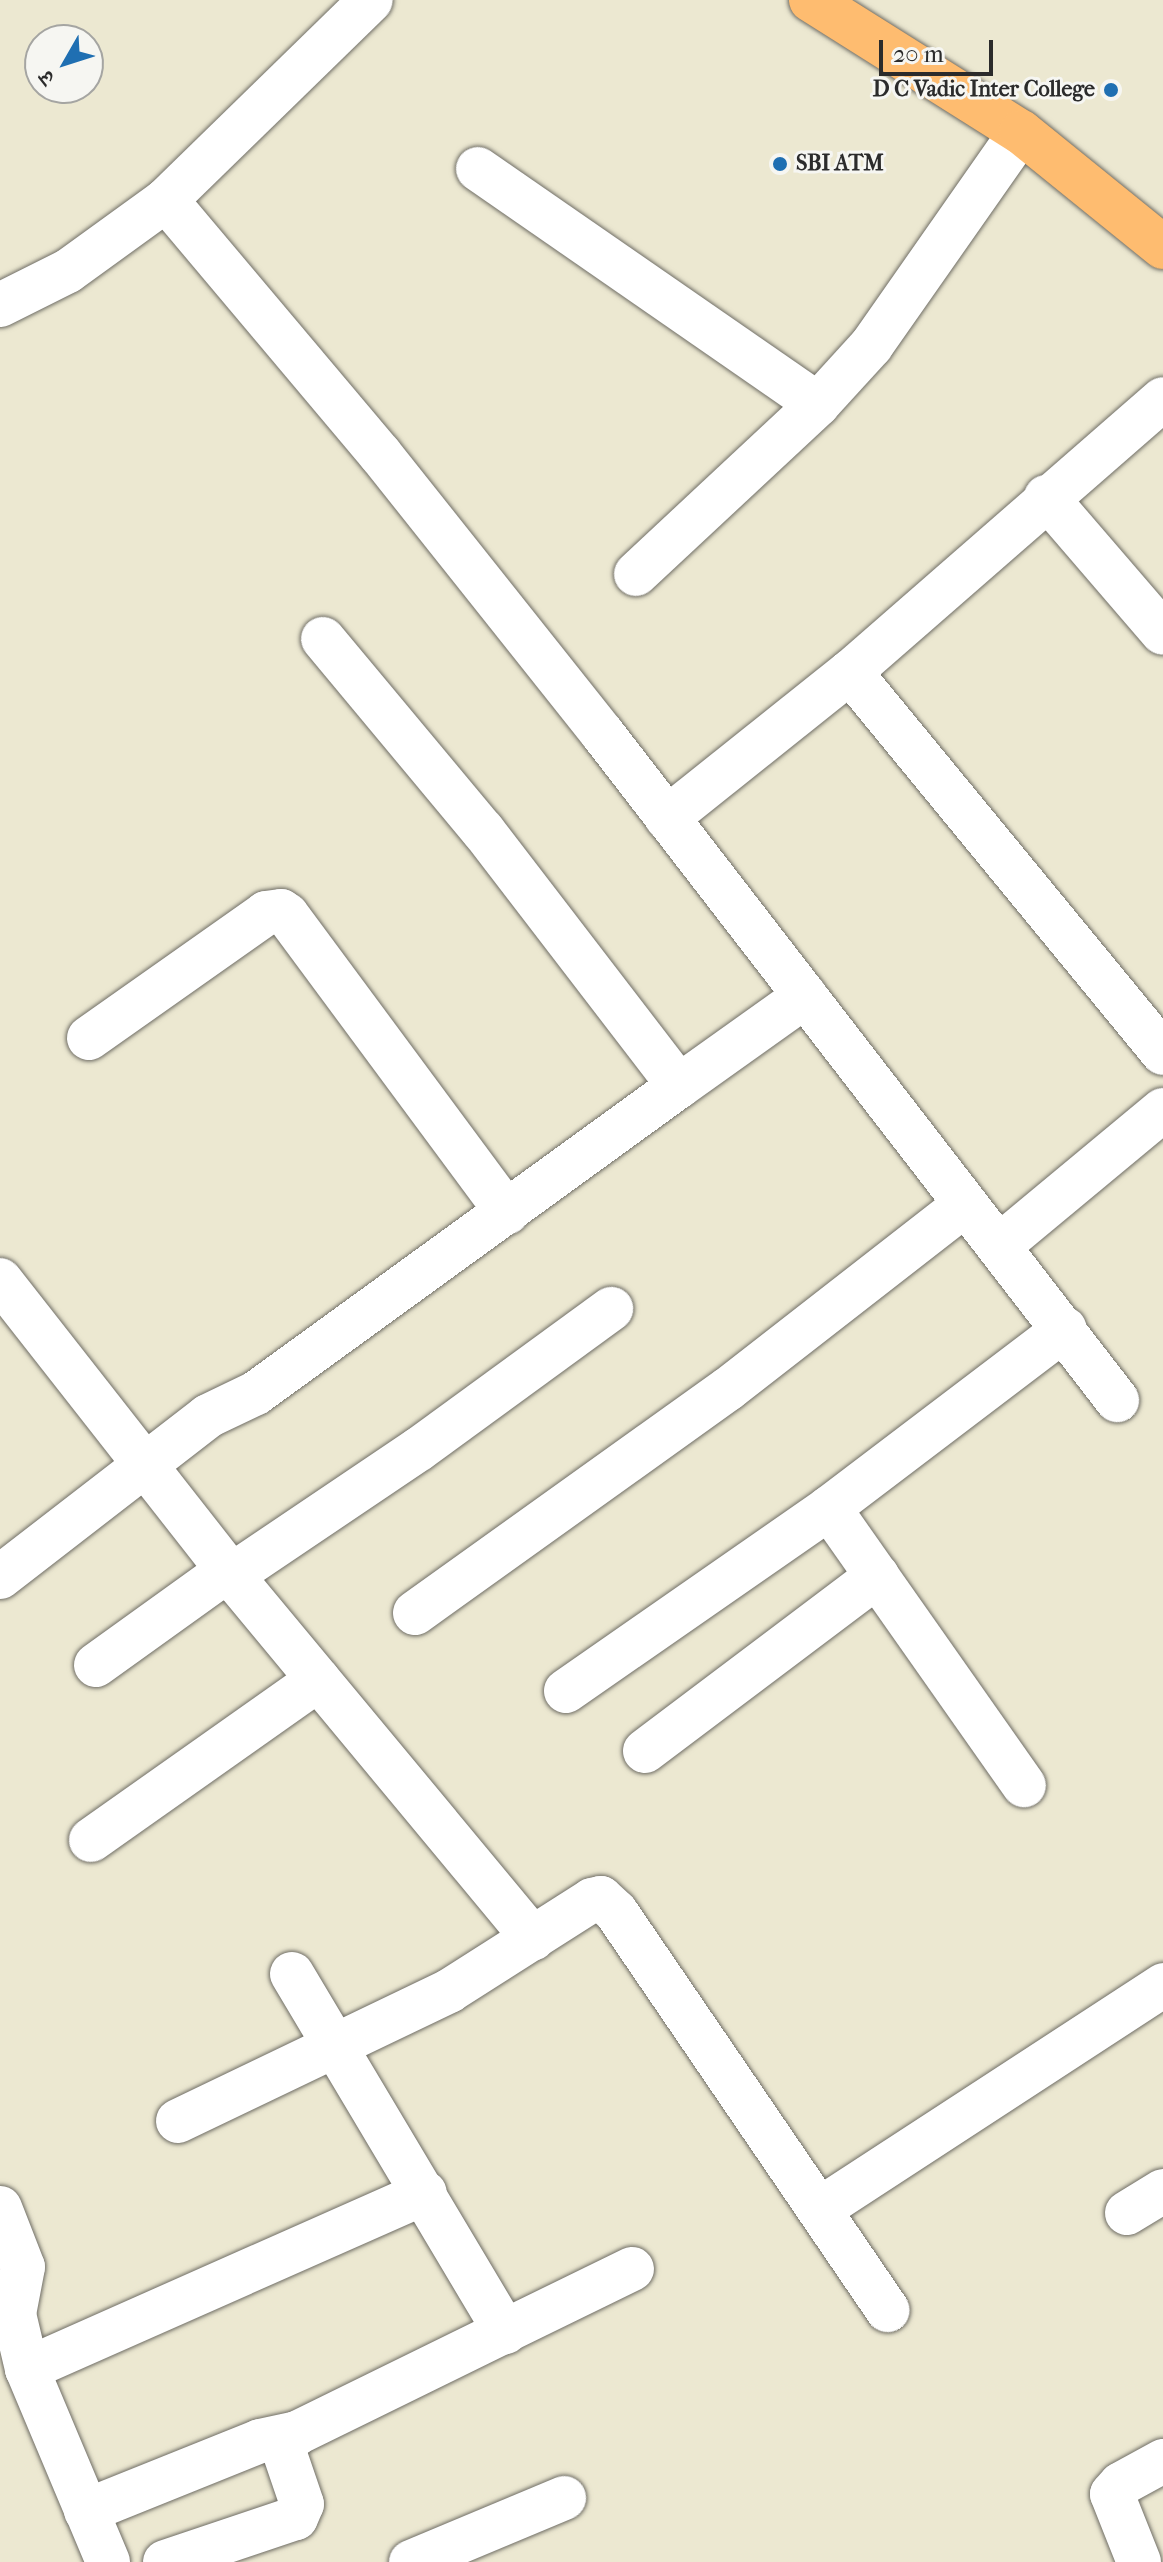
<!DOCTYPE html>
<meta charset="utf-8">
<style>
body{margin:0}
#map{position:relative;width:1163px;height:2562px;overflow:hidden;background:#ece8d1;font-family:"IM FELL French Canon","Noto Serif Devanagari",serif}
div>[style]{position:absolute}
[style*='--x']{left:calc(var(--x)*1px);top:calc(var(--y)*1px);width:calc(var(--w)*1px);rotate:calc(var(--a)*1deg)}
.roads{filter:drop-shadow(0 0 2px #6f6d65) drop-shadow(0 0 2px #6f6d65)}
.minor>*{height:44px;margin:-22px;padding:0 22px;transform-origin:22px;border-radius:22px;background:#fff}
.primary>*{height:44px;margin:-22px;padding:0 22px;transform-origin:22px;border-radius:22px;background:#febc70}
.dots>*{width:22px;height:22px;translate:-50% -50%;box-sizing:border-box;border:4px solid #f6f6f2;border-radius:50%}
span{translate:-50% -50%;white-space:nowrap;text-align:center;line-height:1.15;-webkit-text-stroke:6px #f6f6f2;paint-order:stroke}
.poi-label{font-size:22px;color:#2b2b2b;font-weight:700}
.right{translate:-100% -50%;text-align:right}
.left{translate:0 -50%;text-align:left}
.north{position:absolute;left:24px;top:24px;width:80px;height:80px;box-sizing:border-box;background:#f6f6f2;border:2px solid #a5a5a2;border-radius:50%;rotate:231deg;font-size:22px;font-weight:700;line-height:32px;text-align:center;color:#2b2b2b}
.north::after{content:'';display:block;margin:auto;width:28px;height:36px;background:#1f6fb2;clip-path:polygon(50% 0,100% 100%,50% 72%,0 100%)}
.scale{position:absolute;left:879px;top:40px;width:114px;height:36px;box-sizing:border-box;border:4px solid #2b2b2b;border-top:0;padding-left:10px;font-size:24px;line-height:28px;white-space:nowrap;color:#2b2b2b;-webkit-text-stroke:6px #f6f6f2;paint-order:stroke}
</style>
<div id="map">
<div class="roads">
<div class="minor">
<i style="--x:478;--y:169;--w:413;--a:34.7"></i>
<i style="--x:166;--y:200;--w:332;--a:49.9"></i>
<i style="--x:380;--y:454;--w:357;--a:51.5"></i>
<i style="--x:602;--y:733;--w:843;--a:52.33"></i>
<i style="--x:0;--y:305;--w:76;--a:-26.6"></i>
<i style="--x:68;--y:271;--w:121;--a:-35.9"></i>
<i style="--x:166;--y:200;--w:286;--a:-44.3"></i>
<i style="--x:1046;--y:497;--w:179;--a:49.3"></i>
<i style="--x:636;--y:574;--w:249;--a:-43"></i>
<i style="--x:818;--y:404;--w:79;--a:-47.6"></i>
<i style="--x:871;--y:346;--w:261;--a:-55"></i>
<i style="--x:850;--y:672;--w:493;--a:50.6"></i>
<i style="--x:667;--y:818;--w:234;--a:-38.6"></i>
<i style="--x:850;--y:672;--w:415;--a:-41.1"></i>
<i style="--x:89;--y:1038;--w:217;--a:-35.2"></i>
<i style="--x:266;--y:913;--w:15;--a:-8"></i>
<i style="--x:281;--y:911;--w:7;--a:34"></i>
<i style="--x:287;--y:915;--w:370;--a:53.5"></i>
<i style="--x:679;--y:1086;--w:155;--a:-35.5"></i>
<i style="--x:999;--y:1246;--w:213;--a:-39.7"></i>
<i style="--x:0;--y:1280;--w:385;--a:51.9"></i>
<i style="--x:238;--y:1583;--w:462;--a:50.3"></i>
<i style="--x:829;--y:1508;--w:339;--a:54.9"></i>
<i style="--x:232;--y:1575;--w:225;--a:-34"></i>
<i style="--x:419;--y:1449;--w:238;--a:-36.1"></i>
<i style="--x:0;--y:1577;--w:263;--a:-37.7"></i>
<i style="--x:208;--y:1416;--w:53;--a:-25.6"></i>
<i style="--x:256;--y:1393;--w:523;--a:-35.97"></i>
<i style="--x:679;--y:1086;--w:322;--a:-127.5"></i>
<i style="--x:483;--y:831;--w:250;--a:-129.8"></i>
<i style="--x:415;--y:1613;--w:385;--a:-35.6"></i>
<i style="--x:728;--y:1389;--w:301;--a:-37.9"></i>
<i style="--x:96;--y:1665;--w:163;--a:-35.7"></i>
<i style="--x:566;--y:1691;--w:320;--a:-34.8"></i>
<i style="--x:829;--y:1508;--w:296;--a:-37.2"></i>
<i style="--x:645;--y:1751;--w:291;--a:-37"></i>
<i style="--x:91;--y:1840;--w:278;--a:-35.2"></i>
<i style="--x:292;--y:1974;--w:417;--a:59.2"></i>
<i style="--x:178;--y:2121;--w:301;--a:-25.6"></i>
<i style="--x:449;--y:1991;--w:169;--a:-32.5"></i>
<i style="--x:592;--y:1900;--w:9;--a:-13"></i>
<i style="--x:601;--y:1898;--w:21;--a:43"></i>
<i style="--x:616;--y:1912;--w:482;--a:55.7"></i>
<i style="--x:0;--y:2208;--w:63;--a:68.7"></i>
<i style="--x:23;--y:2267;--w:48;--a:100.8"></i>
<i style="--x:14;--y:2314;--w:57;--a:76.7"></i>
<i style="--x:27;--y:2369;--w:209;--a:67.2"></i>
<i style="--x:820;--y:2209;--w:410;--a:-33.1"></i>
<i style="--x:1127;--y:2213;--w:42;--a:-31.4"></i>
<i style="--x:27;--y:2369;--w:435;--a:-23.9"></i>
<i style="--x:86;--y:2511;--w:188;--a:-21.9"></i>
<i style="--x:260;--y:2441;--w:38;--a:-12"></i>
<i style="--x:165;--y:2562;--w:138;--a:-18.6"></i>
<i style="--x:296;--y:2518;--w:15;--a:-67"></i>
<i style="--x:302;--y:2504;--w:56;--a:-108.8"></i>
<i style="--x:284;--y:2451;--w:7;--a:-82"></i>
<i style="--x:285;--y:2444;--w:16;--a:-43"></i>
<i style="--x:297;--y:2433;--w:373;--a:-26.1"></i>
<i style="--x:411;--y:2562;--w:166;--a:-22.7"></i>
<i style="--x:1139;--y:2562;--w:73;--a:-111.7"></i>
<i style="--x:1112;--y:2494;--w:13;--a:-48"></i>
<i style="--x:1121;--y:2484;--w:48;--a:-28.7"></i>
</div>
<div class="primary">
<i style="--x:811;--y:0;--w:248;--a:32.2"></i>
<i style="--x:1021;--y:132;--w:183;--a:39"></i>
</div>
</div>
<div class="dots">
<i style="left:1111px;top:90px;background:#1f6fb2"></i>
<i style="left:780px;top:164px;background:#1f6fb2"></i>
</div>
<div class="poi-label">
<span class="right" style="left:1095px;top:90px">D C Vadic Inter College</span>
<span class="left" style="left:796px;top:164px">SBI ATM</span>
</div>
<div class="north">उ</div>
<div class="scale">20 m</div>
</div>
